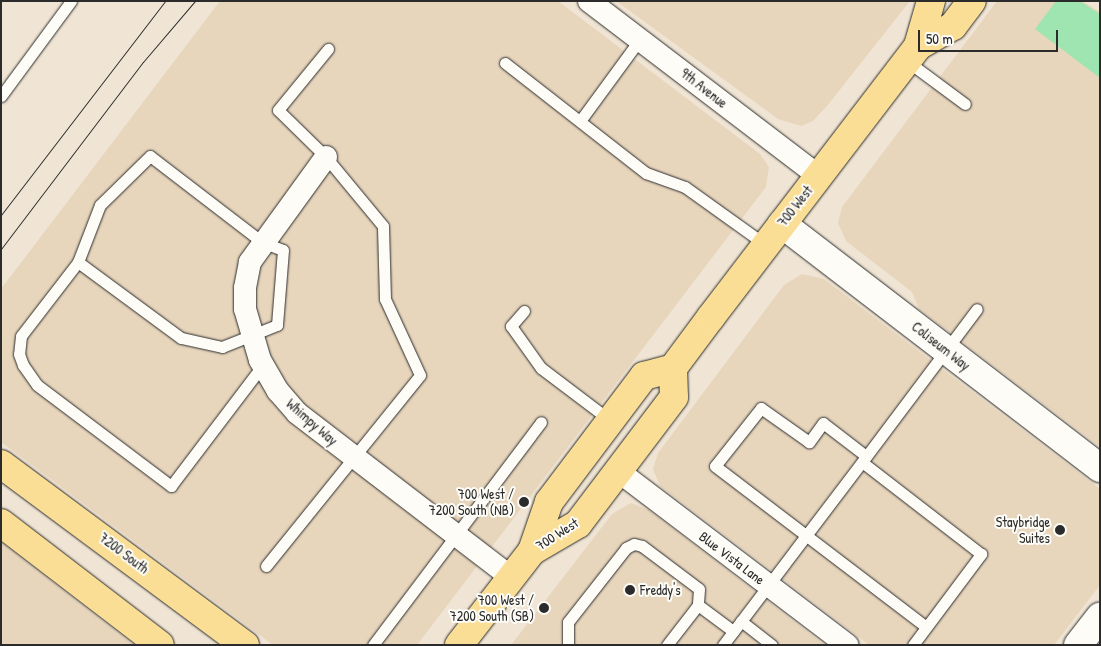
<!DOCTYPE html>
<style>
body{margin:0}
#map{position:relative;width:1101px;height:646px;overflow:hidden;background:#f0e5d4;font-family:"Patrick Hand",sans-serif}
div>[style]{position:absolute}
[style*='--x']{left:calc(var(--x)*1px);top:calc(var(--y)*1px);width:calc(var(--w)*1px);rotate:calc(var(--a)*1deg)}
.built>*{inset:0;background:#e7d5bc}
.green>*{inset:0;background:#9fe5b2}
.roads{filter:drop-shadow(0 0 1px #2b2b2b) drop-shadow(0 0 1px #2b2b2b)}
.lane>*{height:11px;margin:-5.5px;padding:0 5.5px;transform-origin:5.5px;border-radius:5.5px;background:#fdfcf7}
.street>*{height:22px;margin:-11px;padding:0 11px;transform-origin:11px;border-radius:11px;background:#fdfcf7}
.secondary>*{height:28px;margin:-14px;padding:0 14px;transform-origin:14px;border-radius:14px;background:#fdfcf7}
.primary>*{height:28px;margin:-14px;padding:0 14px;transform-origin:14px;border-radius:14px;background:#fbde96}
.tram>*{height:1px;margin:-0.5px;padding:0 0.5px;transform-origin:0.5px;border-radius:0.5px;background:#2b2b2b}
.dots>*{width:14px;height:14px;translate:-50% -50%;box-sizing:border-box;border:2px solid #fdfcf7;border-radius:50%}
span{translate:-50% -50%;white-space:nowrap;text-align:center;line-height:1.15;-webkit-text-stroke:4px #fdfcf7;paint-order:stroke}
.street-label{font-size:14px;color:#2b2b2b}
.poi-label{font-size:14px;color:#2b2b2b}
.right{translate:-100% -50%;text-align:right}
.left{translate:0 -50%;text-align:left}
.frame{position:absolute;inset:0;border:2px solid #2b2b2b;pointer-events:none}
.scale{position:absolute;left:918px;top:30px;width:140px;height:22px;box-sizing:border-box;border:2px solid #2b2b2b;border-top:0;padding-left:6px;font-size:15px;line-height:18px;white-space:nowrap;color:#2b2b2b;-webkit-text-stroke:4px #fdfcf7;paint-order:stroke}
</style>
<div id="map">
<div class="built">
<i style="clip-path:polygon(220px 1px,558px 1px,760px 154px,769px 167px,766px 187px,417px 645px,273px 645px,1px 442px,1px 289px)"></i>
<i style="clip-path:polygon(616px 1px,910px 1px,827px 106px,813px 121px,801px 126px,778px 119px)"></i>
<i style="clip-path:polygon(997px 1px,1082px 1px,1100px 12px,1100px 447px,919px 309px,912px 292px,846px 241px,838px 223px,842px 207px)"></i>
<i style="clip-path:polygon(802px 274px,824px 279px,1100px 489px,1100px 585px,1054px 645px,869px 645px,660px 486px,653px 469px,658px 453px,784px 285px)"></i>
<i style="clip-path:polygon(631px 503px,649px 510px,825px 645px,511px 645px,612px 514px)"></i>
<i style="clip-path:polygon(1px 542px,134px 645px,1px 645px)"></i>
</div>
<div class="green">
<i style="clip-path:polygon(1056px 1px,1080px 1px,1100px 14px,1100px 78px,1035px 29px)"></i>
</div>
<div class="roads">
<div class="lane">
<i style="--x:907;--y:61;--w:72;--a:36.6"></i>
<i style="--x:505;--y:63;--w:179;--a:38"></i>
<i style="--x:646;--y:173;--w:41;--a:19.7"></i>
<i style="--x:685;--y:187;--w:100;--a:35.6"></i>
<i style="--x:1;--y:96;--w:118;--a:-53.6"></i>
<i style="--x:580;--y:121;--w:102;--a:-53.8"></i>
<i style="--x:78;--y:262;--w:61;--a:-68.9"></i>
<i style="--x:100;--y:205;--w:70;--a:-44.4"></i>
<i style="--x:150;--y:156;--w:141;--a:37.5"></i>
<i style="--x:262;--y:242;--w:22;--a:21"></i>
<i style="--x:283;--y:250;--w:75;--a:94.6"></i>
<i style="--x:277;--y:325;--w:59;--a:158.2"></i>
<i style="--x:222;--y:347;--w:42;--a:-167.6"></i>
<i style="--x:181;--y:338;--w:128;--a:-143.6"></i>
<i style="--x:78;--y:262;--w:93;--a:127.6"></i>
<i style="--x:21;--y:336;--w:18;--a:96"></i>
<i style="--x:19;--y:354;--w:12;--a:70"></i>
<i style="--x:23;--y:365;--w:24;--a:55"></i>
<i style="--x:37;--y:385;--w:168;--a:37"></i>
<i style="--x:171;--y:486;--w:152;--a:-52.8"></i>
<i style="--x:524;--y:311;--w:20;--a:131"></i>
<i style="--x:511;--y:326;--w:52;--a:54.5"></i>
<i style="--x:541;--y:368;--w:88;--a:37.1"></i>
<i style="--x:866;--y:456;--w:54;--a:-142.5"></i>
<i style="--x:823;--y:423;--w:24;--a:126"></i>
<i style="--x:809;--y:442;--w:59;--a:-144.7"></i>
<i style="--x:761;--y:408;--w:74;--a:128.4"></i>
<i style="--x:715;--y:466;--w:265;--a:37.3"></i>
<i style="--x:266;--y:566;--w:245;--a:-51.1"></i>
<i style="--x:420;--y:375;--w:84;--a:-114.7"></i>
<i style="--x:385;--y:299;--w:73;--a:-91.6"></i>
<i style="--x:383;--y:226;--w:89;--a:-129.6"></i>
<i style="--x:326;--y:157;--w:67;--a:-135.6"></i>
<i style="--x:278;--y:110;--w:79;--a:-50.7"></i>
<i style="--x:741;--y:621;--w:39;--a:38"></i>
<i style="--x:373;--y:645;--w:279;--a:-53"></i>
<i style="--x:568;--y:645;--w:23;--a:-90"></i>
<i style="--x:568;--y:622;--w:94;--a:-51.9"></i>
<i style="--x:626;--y:548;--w:9;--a:-27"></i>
<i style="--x:634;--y:544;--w:8;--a:14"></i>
<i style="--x:642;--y:546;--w:71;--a:37"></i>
<i style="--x:699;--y:589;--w:16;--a:94"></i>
<i style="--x:667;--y:645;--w:51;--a:-52.2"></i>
<i style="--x:698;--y:605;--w:44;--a:36.6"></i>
<i style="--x:723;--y:645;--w:230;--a:-52.8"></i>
<i style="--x:913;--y:645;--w:114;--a:-53.2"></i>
<i style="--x:981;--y:554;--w:150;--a:-142.3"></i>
<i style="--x:862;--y:462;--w:191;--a:-53.1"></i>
</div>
<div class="street">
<i style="--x:589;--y:1;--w:289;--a:37.3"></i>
<i style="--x:326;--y:157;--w:130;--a:125.9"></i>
<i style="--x:250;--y:262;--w:26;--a:101"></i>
<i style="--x:245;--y:288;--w:21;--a:90"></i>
<i style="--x:245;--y:309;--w:53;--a:73.6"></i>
<i style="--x:260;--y:360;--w:36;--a:60"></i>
<i style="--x:278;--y:391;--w:29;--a:49"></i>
<i style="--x:297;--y:413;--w:270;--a:37.5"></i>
<i style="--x:618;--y:471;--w:288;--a:37.2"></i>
</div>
<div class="secondary">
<i style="--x:782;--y:224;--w:401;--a:37.5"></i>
<i style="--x:1078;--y:645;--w:36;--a:-52"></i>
</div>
<div class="primary">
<i style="--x:918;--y:46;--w:47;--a:-73.9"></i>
<i style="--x:1;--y:464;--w:304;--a:36.6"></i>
<i style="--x:1;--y:523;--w:200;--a:37.5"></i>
<i style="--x:532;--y:551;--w:53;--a:-30.4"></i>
<i style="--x:578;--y:524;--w:159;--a:-52.9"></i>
<i style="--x:674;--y:397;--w:29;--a:-92"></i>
<i style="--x:673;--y:368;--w:64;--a:-53.3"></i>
<i style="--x:711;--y:317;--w:341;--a:-52.6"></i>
<i style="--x:918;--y:46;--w:40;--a:-29.7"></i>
<i style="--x:953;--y:26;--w:31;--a:-53"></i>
<i style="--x:459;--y:645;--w:119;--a:-52.2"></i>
<i style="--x:532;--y:551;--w:52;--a:-70.9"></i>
<i style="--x:549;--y:502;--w:158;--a:-53"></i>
<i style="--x:644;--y:376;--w:30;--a:-15"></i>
</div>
</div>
<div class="tram">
<i style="--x:1;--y:215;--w:270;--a:-52.5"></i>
<i style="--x:1;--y:249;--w:235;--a:-52.8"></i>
<i style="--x:143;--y:62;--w:80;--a:-49.6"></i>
</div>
<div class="dots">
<i style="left:524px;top:502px;background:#2b2b2b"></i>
<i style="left:1060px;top:530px;background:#2b2b2b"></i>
<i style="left:630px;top:590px;background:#2b2b2b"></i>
<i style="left:544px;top:608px;background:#2b2b2b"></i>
</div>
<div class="street-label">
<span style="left:704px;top:88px;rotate:38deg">9th Avenue</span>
<span style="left:795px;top:206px;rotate:-52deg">700 West</span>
<span style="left:941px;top:346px;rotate:38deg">Coliseum Way</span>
<span style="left:312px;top:422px;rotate:41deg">Whimpy Way</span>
<span style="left:557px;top:534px;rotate:-33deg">700 West</span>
<span style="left:124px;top:553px;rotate:37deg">7200 South</span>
<span style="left:732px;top:558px;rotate:37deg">Blue Vista Lane</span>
</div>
<div class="poi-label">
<span class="right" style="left:514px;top:502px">700 West /<br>7200 South (NB)</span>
<span class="right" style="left:1050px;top:530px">Staybridge<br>Suites</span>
<span class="left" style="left:640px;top:590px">Freddy's</span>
<span class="right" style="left:534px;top:608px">700 West /<br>7200 South (SB)</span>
</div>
<div class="frame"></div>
<div class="scale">50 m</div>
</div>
